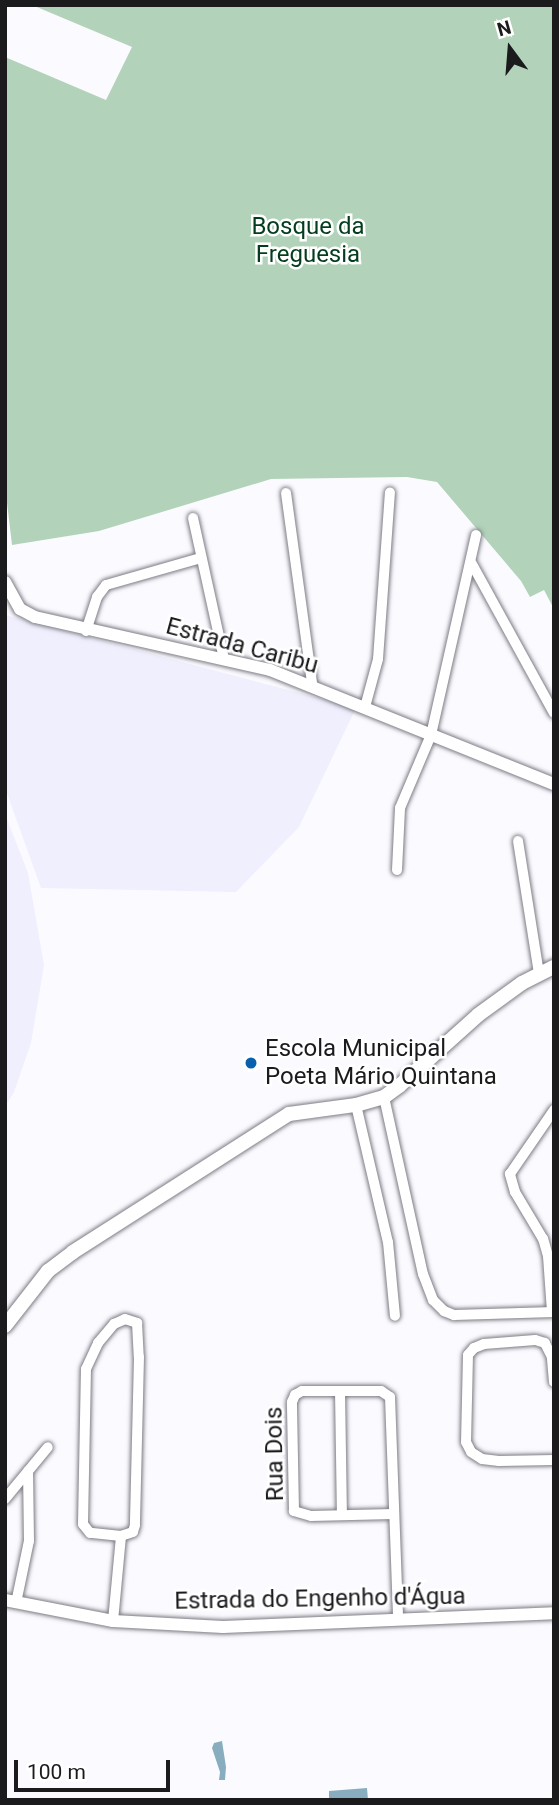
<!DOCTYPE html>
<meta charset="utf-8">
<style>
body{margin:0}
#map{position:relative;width:559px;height:1805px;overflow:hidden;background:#fbfbff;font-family:Roboto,sans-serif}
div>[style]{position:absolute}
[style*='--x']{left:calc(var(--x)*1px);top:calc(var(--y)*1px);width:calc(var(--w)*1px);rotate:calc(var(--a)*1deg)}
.built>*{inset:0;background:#efeffd}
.forest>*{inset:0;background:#b2d3ba}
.water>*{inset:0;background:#87adbf}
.roads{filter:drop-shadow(0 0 2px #7c7c85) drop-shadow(0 0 2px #7c7c85)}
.minor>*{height:10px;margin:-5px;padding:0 5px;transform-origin:5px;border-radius:5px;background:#fff}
.tertiary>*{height:12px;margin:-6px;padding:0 6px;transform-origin:6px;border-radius:6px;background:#fff}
.secondary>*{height:14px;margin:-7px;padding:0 7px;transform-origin:7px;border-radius:7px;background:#fff}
.dots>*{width:19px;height:19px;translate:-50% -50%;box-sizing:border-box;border:4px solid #fff;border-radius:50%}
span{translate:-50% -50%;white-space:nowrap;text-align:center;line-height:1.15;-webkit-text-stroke:5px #fff;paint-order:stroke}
.park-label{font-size:24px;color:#033d1d}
.street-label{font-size:24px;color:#1b1b1e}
.poi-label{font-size:24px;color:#1b1b1e}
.left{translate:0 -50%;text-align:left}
.frame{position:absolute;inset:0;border:7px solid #1b1b1e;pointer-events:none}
.north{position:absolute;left:475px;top:14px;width:70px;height:70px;-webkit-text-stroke:5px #fff;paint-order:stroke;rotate:344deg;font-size:19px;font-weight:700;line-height:28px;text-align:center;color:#1b1b1e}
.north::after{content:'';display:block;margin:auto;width:24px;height:32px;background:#1b1b1e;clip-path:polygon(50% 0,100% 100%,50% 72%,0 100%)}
.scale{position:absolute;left:14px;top:1760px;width:156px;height:32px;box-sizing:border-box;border:4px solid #1b1b1e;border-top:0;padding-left:9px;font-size:21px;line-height:24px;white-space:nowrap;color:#1b1b1e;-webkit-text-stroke:5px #fff;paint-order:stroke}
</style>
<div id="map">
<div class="built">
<i style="clip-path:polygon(5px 615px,356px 708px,299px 827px,236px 892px,41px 888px,5px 788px)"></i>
<i style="clip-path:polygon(5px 814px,28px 873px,44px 965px,31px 1043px,14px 1092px,5px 1107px)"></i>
</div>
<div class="forest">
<i style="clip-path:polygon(32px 5px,554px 5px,554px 609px,544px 590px,530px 597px,521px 581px,437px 482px,407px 477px,271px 479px,99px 531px,12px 545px,5px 486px,5px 57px,106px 100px,132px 47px)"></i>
</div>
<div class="water">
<i style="clip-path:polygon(222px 1741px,226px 1767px,225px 1780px,219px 1780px,220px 1772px,212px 1748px,214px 1743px)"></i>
<i style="clip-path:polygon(367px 1788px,368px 1800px,329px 1798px,329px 1791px)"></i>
</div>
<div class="roads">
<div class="minor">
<i style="--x:286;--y:493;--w:193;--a:82.2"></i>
<i style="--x:193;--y:518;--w:144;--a:77.6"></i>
<i style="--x:472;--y:564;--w:170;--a:61.2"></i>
<i style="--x:86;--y:631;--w:36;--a:-72"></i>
<i style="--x:97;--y:597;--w:15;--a:-53"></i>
<i style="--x:106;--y:585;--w:99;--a:-15.9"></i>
<i style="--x:365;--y:707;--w:50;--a:-74.8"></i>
<i style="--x:378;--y:659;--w:167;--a:-85.9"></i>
<i style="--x:518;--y:841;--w:135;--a:81"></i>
<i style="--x:397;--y:870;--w:62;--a:-87.2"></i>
<i style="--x:400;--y:808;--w:79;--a:-67"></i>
<i style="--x:431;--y:735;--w:205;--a:-77.3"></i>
<i style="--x:384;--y:1097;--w:181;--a:77.6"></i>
<i style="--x:423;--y:1274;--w:28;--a:69"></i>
<i style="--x:433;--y:1300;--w:16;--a:45"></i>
<i style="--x:444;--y:1311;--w:11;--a:22"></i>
<i style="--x:454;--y:1315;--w:100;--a:-1.7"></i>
<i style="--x:356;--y:1105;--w:141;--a:76.9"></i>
<i style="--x:388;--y:1242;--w:74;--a:84.6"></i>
<i style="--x:552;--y:1312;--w:56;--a:-94.1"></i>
<i style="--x:548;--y:1256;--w:18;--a:-106"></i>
<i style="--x:543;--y:1239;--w:55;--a:-120.8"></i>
<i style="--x:515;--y:1192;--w:19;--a:-106"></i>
<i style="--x:510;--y:1174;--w:78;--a:-55.5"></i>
<i style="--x:125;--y:1319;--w:13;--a:18"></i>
<i style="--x:137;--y:1323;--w:34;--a:87"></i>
<i style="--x:139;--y:1357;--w:168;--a:91.4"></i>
<i style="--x:135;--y:1525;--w:7;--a:106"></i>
<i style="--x:133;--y:1532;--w:13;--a:162"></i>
<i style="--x:121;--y:1536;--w:31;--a:-174"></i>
<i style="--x:90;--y:1533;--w:11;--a:-128"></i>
<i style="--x:83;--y:1524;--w:155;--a:-88.9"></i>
<i style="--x:86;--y:1369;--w:29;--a:-65"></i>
<i style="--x:98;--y:1343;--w:25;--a:-50"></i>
<i style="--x:114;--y:1324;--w:12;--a:-24"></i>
<i style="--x:554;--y:1382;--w:25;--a:-95"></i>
<i style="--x:552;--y:1357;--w:16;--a:-117"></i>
<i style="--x:545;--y:1343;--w:10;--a:-163"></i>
<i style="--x:535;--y:1340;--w:51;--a:175.5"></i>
<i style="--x:484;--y:1344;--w:11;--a:158"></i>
<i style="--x:474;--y:1348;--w:9;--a:131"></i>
<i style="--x:468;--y:1355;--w:87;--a:91.3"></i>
<i style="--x:466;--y:1442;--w:11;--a:63"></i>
<i style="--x:471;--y:1452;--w:13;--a:32"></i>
<i style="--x:482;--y:1459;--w:17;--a:7"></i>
<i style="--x:499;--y:1461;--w:55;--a:-1"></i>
<i style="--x:340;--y:1391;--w:124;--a:89.1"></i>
<i style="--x:5;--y:1499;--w:67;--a:-50.4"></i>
<i style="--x:393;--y:1514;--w:82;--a:178.6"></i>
<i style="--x:311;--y:1516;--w:18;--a:-164"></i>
<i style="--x:294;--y:1511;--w:109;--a:-91.1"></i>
<i style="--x:292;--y:1402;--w:8;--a:-67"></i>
<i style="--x:295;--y:1395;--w:8;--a:-30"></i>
<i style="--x:302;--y:1391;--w:79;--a:0"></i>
<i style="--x:381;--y:1391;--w:11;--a:34"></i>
<i style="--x:390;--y:1397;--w:221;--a:87.9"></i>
<i style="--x:16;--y:1603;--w:63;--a:-78.2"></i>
<i style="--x:29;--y:1541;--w:70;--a:-90.8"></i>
<i style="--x:113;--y:1621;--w:85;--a:-84.6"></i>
</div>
<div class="tertiary">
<i style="--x:5;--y:582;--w:31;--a:61"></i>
<i style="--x:20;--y:609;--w:17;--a:28"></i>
<i style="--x:35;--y:617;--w:241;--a:12.7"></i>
<i style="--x:270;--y:670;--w:306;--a:21.9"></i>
<i style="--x:5;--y:1600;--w:110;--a:11"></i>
<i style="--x:113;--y:1621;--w:110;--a:3.1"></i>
<i style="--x:223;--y:1627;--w:331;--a:-2.4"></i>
</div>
<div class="secondary">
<i style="--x:5;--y:1326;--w:70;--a:-52"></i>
<i style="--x:48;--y:1271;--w:31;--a:-37"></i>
<i style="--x:73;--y:1252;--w:256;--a:-32.6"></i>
<i style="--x:289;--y:1114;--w:68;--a:-7.7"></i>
<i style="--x:356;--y:1105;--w:29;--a:-16"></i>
<i style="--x:384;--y:1097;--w:19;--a:-36"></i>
<i style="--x:399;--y:1086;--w:106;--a:-41.9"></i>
<i style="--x:478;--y:1015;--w:54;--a:-36"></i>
<i style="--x:522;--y:983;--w:36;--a:-27"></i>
</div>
</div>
<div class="dots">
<i style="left:251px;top:1063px;background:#0960ad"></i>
</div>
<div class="park-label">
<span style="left:308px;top:241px">Bosque da<br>Freguesia</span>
</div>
<div class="street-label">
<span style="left:242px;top:646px;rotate:15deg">Estrada Caribu</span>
<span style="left:275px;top:1454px;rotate:-91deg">Rua Dois</span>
<span style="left:320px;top:1599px;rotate:-1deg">Estrada do Engenho d'Água</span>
</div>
<div class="poi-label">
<span class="left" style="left:265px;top:1063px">Escola Municipal<br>Poeta Mário Quintana</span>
</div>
<div class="frame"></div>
<div class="north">N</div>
<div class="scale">100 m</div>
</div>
